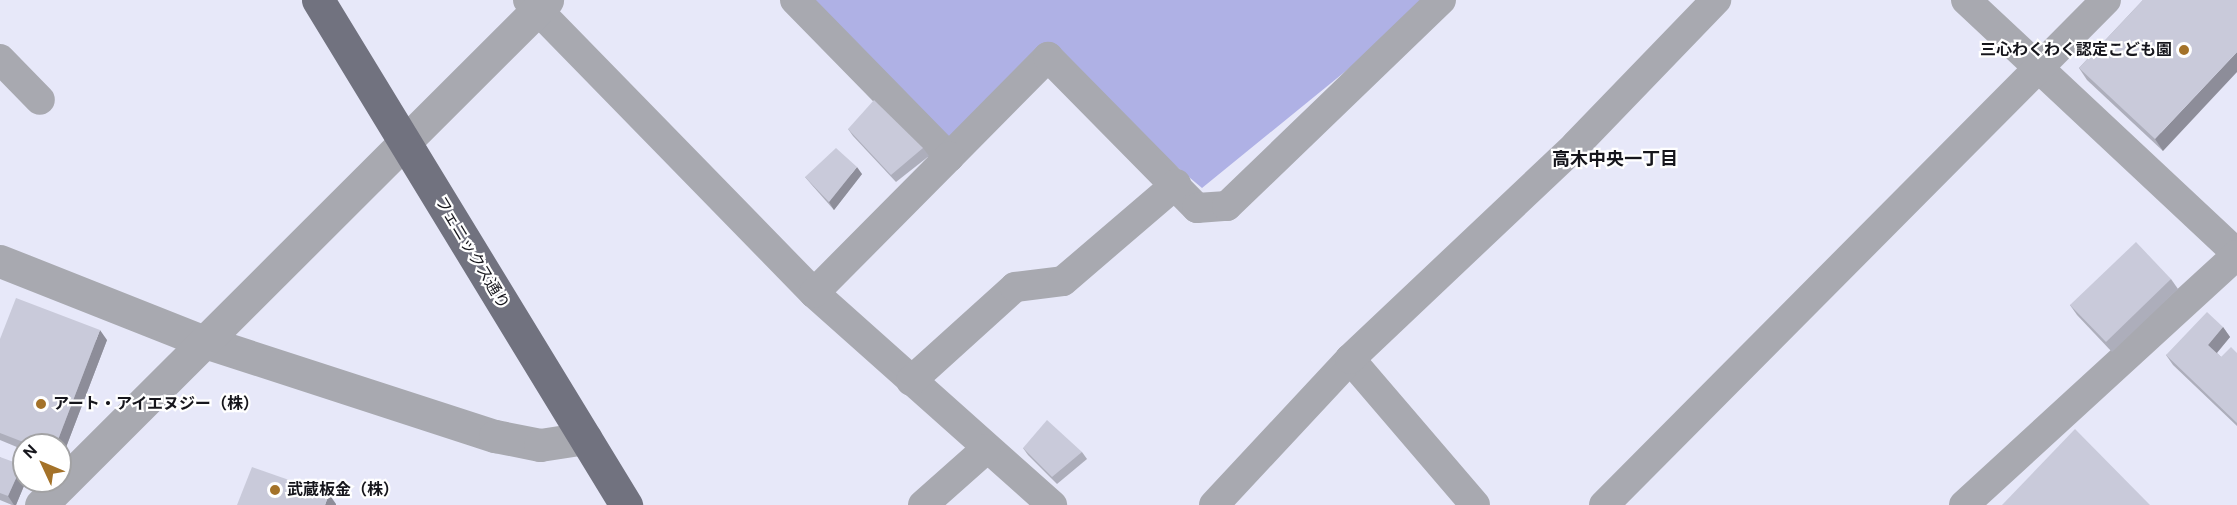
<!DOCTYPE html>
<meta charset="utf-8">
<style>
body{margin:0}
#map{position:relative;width:2237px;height:505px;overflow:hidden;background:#e7e8f9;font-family:"DM Sans","Noto Sans JP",sans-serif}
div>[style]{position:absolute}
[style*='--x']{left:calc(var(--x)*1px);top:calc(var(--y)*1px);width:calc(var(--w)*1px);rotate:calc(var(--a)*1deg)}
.green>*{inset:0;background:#afb1e5}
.minor>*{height:30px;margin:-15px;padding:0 15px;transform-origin:15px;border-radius:15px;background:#a8a9b0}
.tertiary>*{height:33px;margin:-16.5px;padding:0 16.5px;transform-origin:16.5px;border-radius:16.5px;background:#a8a9b0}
.primary>*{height:33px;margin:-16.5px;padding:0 16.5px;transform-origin:16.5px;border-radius:16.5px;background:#71727f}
.wall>*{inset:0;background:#adaebb}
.shaded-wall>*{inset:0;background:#8d8d99}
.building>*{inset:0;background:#c9cada}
.dots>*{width:16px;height:16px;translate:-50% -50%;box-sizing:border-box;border:3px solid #fff;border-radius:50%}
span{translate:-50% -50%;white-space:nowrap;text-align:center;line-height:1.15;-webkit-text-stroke:4.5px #fff;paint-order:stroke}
.poi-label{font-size:16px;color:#16161c;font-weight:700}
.right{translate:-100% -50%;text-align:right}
.left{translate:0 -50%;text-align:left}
.street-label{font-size:16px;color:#16161c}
.neighbourhood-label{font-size:18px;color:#16161c;font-weight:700}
.north{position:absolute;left:12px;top:433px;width:60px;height:60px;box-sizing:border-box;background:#fff;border:2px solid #a2a2a4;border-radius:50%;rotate:314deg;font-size:16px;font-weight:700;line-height:24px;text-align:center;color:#16161c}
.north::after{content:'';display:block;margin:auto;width:21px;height:27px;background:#a47229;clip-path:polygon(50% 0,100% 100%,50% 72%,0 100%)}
</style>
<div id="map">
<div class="green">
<i style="clip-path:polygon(804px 0,1433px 0,1202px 188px,1048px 58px,949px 157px)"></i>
</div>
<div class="minor">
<i style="--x:528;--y:0;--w:409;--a:45.7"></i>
<i style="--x:814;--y:293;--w:319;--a:41.7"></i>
<i style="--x:795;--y:0;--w:220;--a:45.6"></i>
<i style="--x:949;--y:157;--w:141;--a:-45.3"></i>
<i style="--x:1048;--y:57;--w:212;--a:45.4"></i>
<i style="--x:1197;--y:208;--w:30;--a:-4"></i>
<i style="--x:1227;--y:206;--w:297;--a:-43.9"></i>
<i style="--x:1966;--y:0;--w:371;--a:43.1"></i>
<i style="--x:0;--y:59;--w:57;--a:45.7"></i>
<i style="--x:814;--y:293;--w:192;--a:-45.2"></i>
<i style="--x:1350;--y:359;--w:192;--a:49.4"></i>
<i style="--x:911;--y:381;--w:140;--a:-42.1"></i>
<i style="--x:1015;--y:287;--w:48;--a:-7.1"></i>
<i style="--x:1063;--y:281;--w:149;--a:-40.6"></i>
<i style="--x:923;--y:505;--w:84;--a:-41.6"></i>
<i style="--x:1214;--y:505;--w:200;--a:-47"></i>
<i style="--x:1350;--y:359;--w:311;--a:-43.4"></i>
<i style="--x:1576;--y:145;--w:202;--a:-46"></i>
<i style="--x:1604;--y:505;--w:712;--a:-45.17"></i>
<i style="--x:1964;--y:505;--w:370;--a:-42.5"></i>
</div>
<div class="tertiary">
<i style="--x:0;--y:261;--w:220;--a:21.6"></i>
<i style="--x:205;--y:342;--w:305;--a:18"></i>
<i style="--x:495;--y:436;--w:46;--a:11.3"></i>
<i style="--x:540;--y:445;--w:46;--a:-8.8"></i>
<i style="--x:41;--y:505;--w:715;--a:-44.94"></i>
</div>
<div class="primary">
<i style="--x:318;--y:0;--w:592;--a:58.62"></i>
</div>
<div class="wall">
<i style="clip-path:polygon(2143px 0,2163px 151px,2087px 80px,2079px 68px)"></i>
<i style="clip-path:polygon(848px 129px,923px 148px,929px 156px,896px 182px,853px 136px)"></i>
<i style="clip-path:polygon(862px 174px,834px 210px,811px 184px,805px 177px)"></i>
<i style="clip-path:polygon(2171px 279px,2178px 289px,2112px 352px,2077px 315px,2070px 305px)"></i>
<i style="clip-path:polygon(2223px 327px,2230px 337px,2217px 353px,2221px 357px,2237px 353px,2237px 426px,2173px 365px,2166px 355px)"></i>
<i style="clip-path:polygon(0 339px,107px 340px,60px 463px,60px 445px,24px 445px,24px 450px,0 440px)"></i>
<i style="clip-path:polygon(1023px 448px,1082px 452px,1087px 459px,1057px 484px,1028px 455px)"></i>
<i style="clip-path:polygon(0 457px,24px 481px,26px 481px,16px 505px,12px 505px,0 500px)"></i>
</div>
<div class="shaded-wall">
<i style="clip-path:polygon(2237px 52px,2237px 72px,2163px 151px,2155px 139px)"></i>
<i style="clip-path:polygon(857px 167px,862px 174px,834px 210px,829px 202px)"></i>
<i style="clip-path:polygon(2223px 327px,2230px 337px,2215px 355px,2208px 345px)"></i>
<i style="clip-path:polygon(100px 330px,107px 340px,60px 463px,60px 445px,56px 445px)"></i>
<i style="clip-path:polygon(22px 465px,24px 468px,24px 481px,26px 481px,16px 505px,14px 505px,8px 496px)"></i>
<i style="clip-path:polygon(329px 494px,336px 504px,336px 505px,325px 505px)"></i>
</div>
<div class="building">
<i style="clip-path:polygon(2143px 0,2237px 0,2237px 52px,2155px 139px,2079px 68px)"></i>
<i style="clip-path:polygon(874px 100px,923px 148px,891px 175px,848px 129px)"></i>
<i style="clip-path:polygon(836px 148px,857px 167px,829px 202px,805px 177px)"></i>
<i style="clip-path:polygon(2136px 242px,2171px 279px,2106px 342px,2070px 305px)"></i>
<i style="clip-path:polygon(16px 298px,100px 330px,56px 445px,31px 445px,0 433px,0 339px)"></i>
<i style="clip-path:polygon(2207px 312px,2223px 327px,2208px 345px,2221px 357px,2231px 347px,2237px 353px,2237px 423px,2166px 355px)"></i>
<i style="clip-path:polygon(1047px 420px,1082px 452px,1052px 477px,1023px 448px)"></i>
<i style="clip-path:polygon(2075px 429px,2150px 505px,2002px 505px)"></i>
<i style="clip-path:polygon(0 457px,22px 465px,8px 496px,0 493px)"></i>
<i style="clip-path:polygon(252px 467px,329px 494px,325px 505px,237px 505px)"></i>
</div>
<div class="dots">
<i style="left:2184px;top:50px;background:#a47229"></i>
<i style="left:41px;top:404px;background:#a47229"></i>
<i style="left:275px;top:490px;background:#a47229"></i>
</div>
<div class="poi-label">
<span class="right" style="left:2172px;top:50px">三心わくわく認定こども園</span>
<span class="left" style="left:53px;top:404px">アート・アイエヌジー（株）</span>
<span class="left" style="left:287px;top:490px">武蔵板金（株）</span>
</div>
<div class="street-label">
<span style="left:472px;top:253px;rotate:59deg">フェニックス通り</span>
</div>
<div class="neighbourhood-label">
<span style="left:1615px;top:159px">高木中央一丁目</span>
</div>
<div class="north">N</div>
</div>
